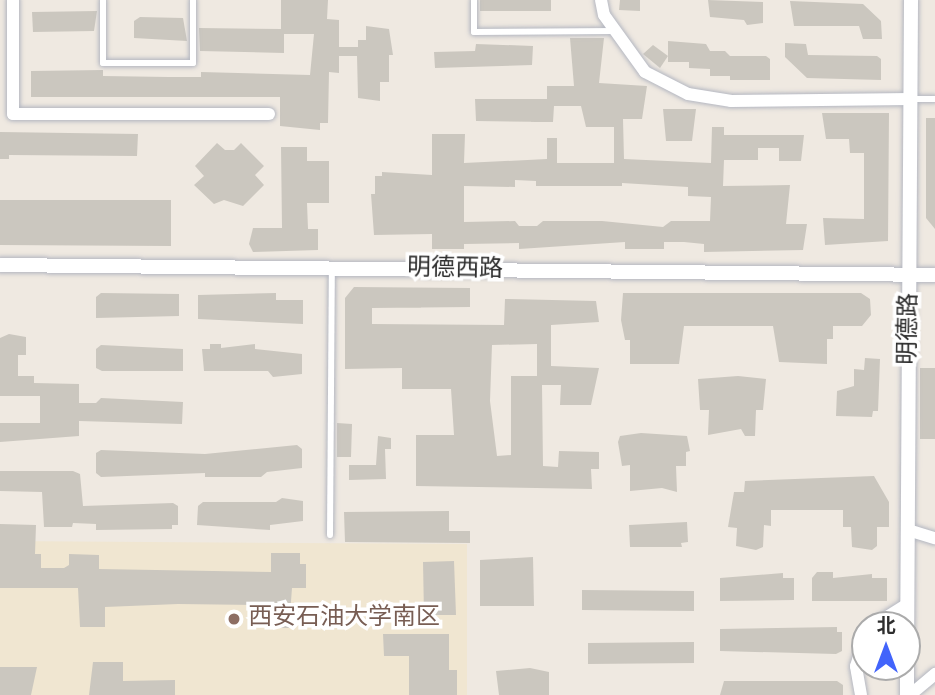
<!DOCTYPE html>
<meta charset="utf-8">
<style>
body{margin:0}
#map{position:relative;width:935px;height:695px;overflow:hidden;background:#efe9e1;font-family:Overpass,"Noto Sans SC",sans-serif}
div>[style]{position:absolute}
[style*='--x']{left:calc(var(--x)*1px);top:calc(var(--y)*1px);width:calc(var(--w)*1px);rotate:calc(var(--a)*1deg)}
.education>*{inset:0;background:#f0e6d1}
.building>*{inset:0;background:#cbc7bf}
.roads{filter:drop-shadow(0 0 2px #b4b7c1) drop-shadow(0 0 2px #b4b7c1)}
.service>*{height:6px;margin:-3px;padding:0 3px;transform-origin:3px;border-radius:3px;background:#fff}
.minor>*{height:12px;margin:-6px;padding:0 6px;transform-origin:6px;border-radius:6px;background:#fff}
.tertiary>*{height:14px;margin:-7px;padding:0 7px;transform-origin:7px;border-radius:7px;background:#fff}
.dots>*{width:19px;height:19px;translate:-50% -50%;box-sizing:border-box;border:4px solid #fff;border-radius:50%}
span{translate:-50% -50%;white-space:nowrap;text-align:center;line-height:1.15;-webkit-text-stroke:7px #fff;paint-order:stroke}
.street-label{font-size:24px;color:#2e2e2e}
.education-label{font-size:24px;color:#785e54}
.left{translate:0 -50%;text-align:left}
.north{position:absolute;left:851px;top:611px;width:70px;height:70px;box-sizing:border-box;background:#fff;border:2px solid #ababab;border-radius:50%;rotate:0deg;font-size:19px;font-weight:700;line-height:28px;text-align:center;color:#2e2e2e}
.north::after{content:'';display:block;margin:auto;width:24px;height:32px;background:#4264fb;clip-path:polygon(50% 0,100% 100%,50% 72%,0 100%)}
</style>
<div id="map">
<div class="education">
<i style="clip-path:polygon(0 541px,467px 544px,467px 695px,0 695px)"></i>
</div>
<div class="building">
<i style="clip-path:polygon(281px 0,328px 0,327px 19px,339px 20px,339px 47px,358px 47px,358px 40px,366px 40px,366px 26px,389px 29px,393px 55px,389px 55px,389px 82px,380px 82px,380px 101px,358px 98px,357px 56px,339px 56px,339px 73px,329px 72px,328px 123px,320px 123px,320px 130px,280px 126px,280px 97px,31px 97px,31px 71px,103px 70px,103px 76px,169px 77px,201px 77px,201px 72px,310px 75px,314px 34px,284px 34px,284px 53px,200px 51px,199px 28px,281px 29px)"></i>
<i style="clip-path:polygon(480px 0,551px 0,551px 11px,480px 11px)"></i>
<i style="clip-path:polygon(620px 0,640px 0,640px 11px,619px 10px)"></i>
<i style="clip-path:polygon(708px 0,763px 2px,763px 23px,747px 25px,744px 20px,710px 17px)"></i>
<i style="clip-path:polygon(790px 1px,863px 4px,881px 21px,882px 39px,863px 39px,859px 26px,794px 26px)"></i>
<i style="clip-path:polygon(97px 11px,94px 31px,33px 32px,32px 12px)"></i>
<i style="clip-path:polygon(140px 17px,183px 18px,187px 41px,134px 38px,134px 21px)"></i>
<i style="clip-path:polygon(evenodd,570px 38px,604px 38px,599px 83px,647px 86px,642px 119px,623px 119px,624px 159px,711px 163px,712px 127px,724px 127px,724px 135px,804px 135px,801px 161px,779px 161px,779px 148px,758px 148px,758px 160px,724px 160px,723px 186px,790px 185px,786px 224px,807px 224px,803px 250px,704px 252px,704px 244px,684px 242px,664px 242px,664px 249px,625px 249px,625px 242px,519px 249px,519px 243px,464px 244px,464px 249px,432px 249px,432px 234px,374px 235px,371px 194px,375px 194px,375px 176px,382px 176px,382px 172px,432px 175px,432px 134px,465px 134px,464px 163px,547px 159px,547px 138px,557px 138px,557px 163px,614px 163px,614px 127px,586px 127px,581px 106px,554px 106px,553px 122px,476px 121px,475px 99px,547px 99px,547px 86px,574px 86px,570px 38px,515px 180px,536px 181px,536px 186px,622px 186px,622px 183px,688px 187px,688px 196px,711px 197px,710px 221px,671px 221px,663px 227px,602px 221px,543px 221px,537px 226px,519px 226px,515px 221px,464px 222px,464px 186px,515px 187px,515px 180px)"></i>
<i style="clip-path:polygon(668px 41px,706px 44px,710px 51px,725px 51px,730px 56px,766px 56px,770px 59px,770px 80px,730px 80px,730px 76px,710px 76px,710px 69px,689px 68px,689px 62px,668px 62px)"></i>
<i style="clip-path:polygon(785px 43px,806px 44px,808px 55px,877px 56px,881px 59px,881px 80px,807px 78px,785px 57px)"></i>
<i style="clip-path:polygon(476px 44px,533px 46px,532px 65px,435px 68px,434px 52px,475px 51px)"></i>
<i style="clip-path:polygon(653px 45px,668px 56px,660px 68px,643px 54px)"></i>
<i style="clip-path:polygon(663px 109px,696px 109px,692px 141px,666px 141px)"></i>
<i style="clip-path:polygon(822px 113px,889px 113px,888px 241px,825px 245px,823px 218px,864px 219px,864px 153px,850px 153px,849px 139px,826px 139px)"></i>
<i style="clip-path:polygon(926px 118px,935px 118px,935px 229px,926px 218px)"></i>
<i style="clip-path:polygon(0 132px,138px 134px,137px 156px,9px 155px,9px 159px,0 159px)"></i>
<i style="clip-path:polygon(217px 143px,225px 150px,234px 150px,241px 143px,264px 166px,255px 175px,264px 185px,243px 206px,224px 200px,214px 204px,194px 185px,204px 176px,195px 166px)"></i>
<i style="clip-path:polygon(281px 147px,307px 147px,307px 161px,329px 161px,329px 203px,307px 203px,308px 229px,318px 229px,318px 250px,253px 252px,249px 244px,253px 228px,282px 228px)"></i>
<i style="clip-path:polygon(0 200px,171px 200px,171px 246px,0 245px)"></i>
<i style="clip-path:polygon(evenodd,354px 287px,470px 288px,470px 307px,372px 308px,372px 324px,504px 325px,505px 299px,596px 301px,599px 322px,551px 325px,551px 366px,599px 368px,591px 405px,560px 405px,561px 385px,542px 385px,543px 466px,558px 467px,559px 451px,599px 452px,599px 469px,591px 469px,592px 489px,416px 486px,416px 435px,454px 435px,451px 389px,402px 389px,402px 368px,345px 369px,345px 298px,354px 287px,537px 344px,537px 376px,511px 376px,511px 455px,497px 456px,490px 401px,492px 345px,537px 344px)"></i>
<i style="clip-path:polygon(101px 293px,179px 294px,179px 316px,96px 318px,96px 297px)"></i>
<i style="clip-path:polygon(276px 293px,276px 300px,303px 300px,303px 324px,198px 319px,198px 295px)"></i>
<i style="clip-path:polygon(623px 293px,861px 293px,870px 299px,871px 315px,862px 326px,833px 326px,833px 339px,827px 339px,827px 364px,779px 362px,773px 326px,684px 326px,679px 364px,630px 364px,630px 340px,625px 340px,621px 320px)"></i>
<i style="clip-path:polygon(9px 334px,26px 337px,26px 355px,18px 355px,18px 376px,34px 376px,34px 383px,79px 384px,79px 403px,96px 403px,101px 398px,183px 402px,182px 424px,79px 421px,79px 436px,0 442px,0 423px,40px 423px,40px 396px,0 396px,0 338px)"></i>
<i style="clip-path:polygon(210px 344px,221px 344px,221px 348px,255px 344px,255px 349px,302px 354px,302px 374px,273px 377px,268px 371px,204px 371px,202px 349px,210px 349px)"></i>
<i style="clip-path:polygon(101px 345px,183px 349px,183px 371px,102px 371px,96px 368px,96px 349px)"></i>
<i style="clip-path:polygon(865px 358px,880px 359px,878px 411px,873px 411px,872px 417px,836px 416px,837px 391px,854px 386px,854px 369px,864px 370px)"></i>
<i style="clip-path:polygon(920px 368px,935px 368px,935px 439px,920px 439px)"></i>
<i style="clip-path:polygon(738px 376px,766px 379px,763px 410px,756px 410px,755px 436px,745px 436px,741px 429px,708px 435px,709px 410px,700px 410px,698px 379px)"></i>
<i style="clip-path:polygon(337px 423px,352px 424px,351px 457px,337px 457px)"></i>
<i style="clip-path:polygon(641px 433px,687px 436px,690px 451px,686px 452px,686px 466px,676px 466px,677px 492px,662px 488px,630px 491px,630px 465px,622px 466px,618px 442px,620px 436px)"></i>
<i style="clip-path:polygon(378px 436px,391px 438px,391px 449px,385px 449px,386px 479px,349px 480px,349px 465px,376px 465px)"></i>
<i style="clip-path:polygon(297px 445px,302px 449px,302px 468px,267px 472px,261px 477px,205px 477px,205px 473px,101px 477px,96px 473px,96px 453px,101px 450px,205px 454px)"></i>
<i style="clip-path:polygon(0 471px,73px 471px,80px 474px,83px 506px,173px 503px,178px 506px,178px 525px,172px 525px,172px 529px,96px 530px,96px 524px,73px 523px,72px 527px,44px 527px,42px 492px,0 491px)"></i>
<i style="clip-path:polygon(874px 476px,889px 502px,889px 527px,877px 527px,877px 546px,872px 550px,852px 547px,851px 527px,843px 527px,843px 510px,771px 510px,771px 526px,764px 525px,763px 547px,756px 550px,736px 546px,737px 528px,728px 527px,734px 492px,744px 492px,745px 481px)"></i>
<i style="clip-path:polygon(282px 498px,303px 501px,303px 521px,270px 525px,270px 530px,197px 525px,198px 506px,203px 502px,276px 502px)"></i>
<i style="clip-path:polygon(449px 511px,449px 531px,470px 531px,470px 543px,345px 542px,344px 512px)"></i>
<i style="clip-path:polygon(687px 522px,688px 542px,681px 543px,682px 547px,630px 547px,629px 525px)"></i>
<i style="clip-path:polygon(0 524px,36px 525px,35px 554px,41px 554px,41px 568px,64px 568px,69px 565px,69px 554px,99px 555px,99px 569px,271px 572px,271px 553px,300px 553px,300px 564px,306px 564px,306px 588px,292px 588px,289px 628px,265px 628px,266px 605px,178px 604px,105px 607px,105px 627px,80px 627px,78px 588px,0 588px)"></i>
<i style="clip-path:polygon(533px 557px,534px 606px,480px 606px,480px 560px)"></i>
<i style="clip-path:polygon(454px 561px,456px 615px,424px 615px,423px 562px)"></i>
<i style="clip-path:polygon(817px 572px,833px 572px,833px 578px,872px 574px,872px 578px,887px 578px,887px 601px,812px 601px,812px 578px)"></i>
<i style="clip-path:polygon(783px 573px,783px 578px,794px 578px,794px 600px,720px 601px,720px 578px)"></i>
<i style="clip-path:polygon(582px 590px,694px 591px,694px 611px,582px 610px)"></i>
<i style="clip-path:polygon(837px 627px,837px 632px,842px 632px,842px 651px,836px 654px,720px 651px,720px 629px)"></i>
<i style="clip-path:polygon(383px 634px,449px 634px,449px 670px,457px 670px,457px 695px,409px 695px,409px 656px,384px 656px)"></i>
<i style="clip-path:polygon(694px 642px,694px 663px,588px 664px,588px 643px)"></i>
<i style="clip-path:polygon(93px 662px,123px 662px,123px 681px,175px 680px,175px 695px,89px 695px)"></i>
<i style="clip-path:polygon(0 667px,37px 667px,31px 695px,0 695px)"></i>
<i style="clip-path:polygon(530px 668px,549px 672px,549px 695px,499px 695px,496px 671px)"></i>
<i style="clip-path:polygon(724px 681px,837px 681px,843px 685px,843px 695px,720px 695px)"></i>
</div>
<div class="roads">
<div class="service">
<i style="--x:103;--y:0;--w:63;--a:90"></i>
<i style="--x:103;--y:63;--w:90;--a:0"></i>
<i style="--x:193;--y:63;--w:63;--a:-90"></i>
<i style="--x:474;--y:0;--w:32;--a:90"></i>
<i style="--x:474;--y:32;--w:141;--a:-0.4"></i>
<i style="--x:911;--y:99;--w:24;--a:0"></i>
<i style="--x:330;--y:535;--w:265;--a:-89.6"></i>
</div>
<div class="minor">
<i style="--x:13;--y:0;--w:114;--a:90"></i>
<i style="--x:13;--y:114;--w:256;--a:0"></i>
<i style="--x:601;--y:0;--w:15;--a:79"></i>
<i style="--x:604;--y:15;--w:70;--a:54.3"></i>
<i style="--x:645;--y:72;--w:48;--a:27.1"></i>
<i style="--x:688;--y:94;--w:44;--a:9.2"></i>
<i style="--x:731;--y:101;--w:180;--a:-0.6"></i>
<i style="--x:908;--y:530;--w:28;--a:17"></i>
<i style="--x:874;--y:625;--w:40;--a:-32"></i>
<i style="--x:861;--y:695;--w:29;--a:-100"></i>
<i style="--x:856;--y:666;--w:29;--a:-72"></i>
<i style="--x:910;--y:695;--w:33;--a:-40"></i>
</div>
<div class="tertiary">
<i style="--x:0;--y:265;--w:935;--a:0.61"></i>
<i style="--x:907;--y:658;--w:658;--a:-89.65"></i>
<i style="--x:907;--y:695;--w:28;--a:-90"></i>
</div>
</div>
<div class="dots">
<i style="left:234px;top:619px;background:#8d6e63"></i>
</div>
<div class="street-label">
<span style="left:455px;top:270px;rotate:1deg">明德西路</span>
<span style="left:910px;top:329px;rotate:-89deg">明德路</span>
</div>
<div class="education-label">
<span class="left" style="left:248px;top:619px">西安石油大学南区</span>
</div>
<div class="north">北</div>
</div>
